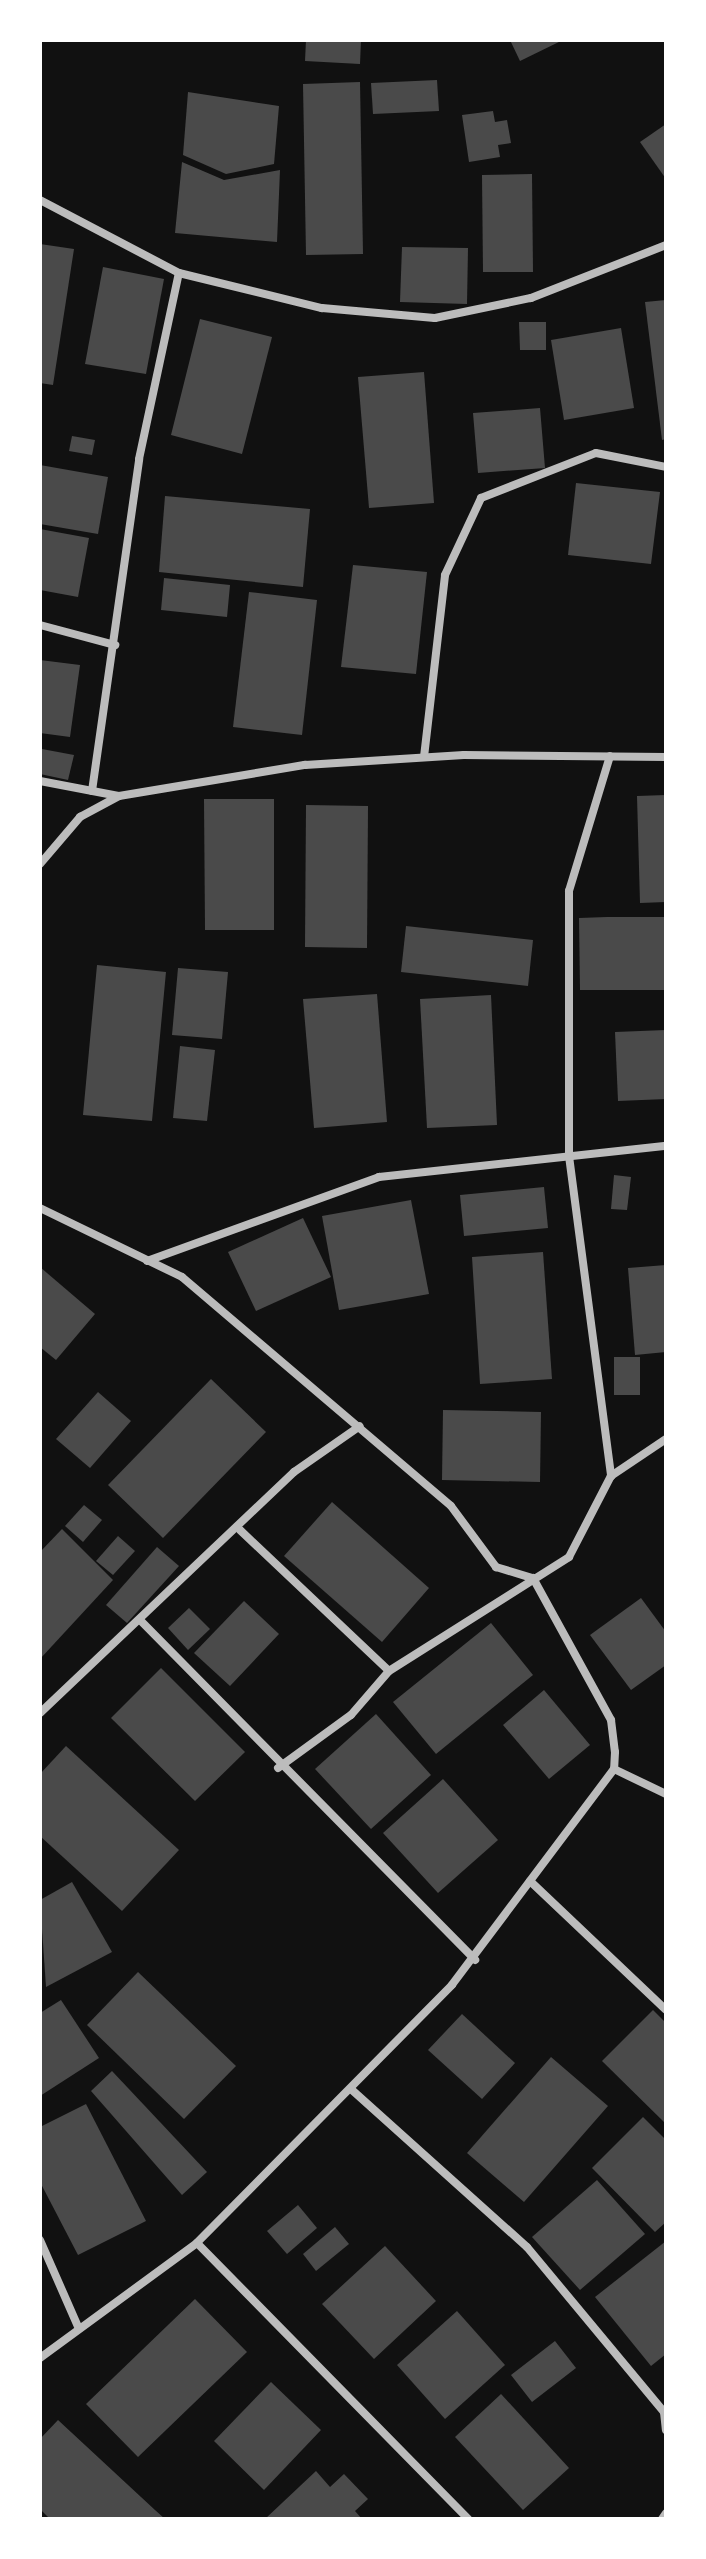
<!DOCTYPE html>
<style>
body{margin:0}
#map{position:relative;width:706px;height:2559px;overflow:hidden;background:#111;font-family:Barlow,sans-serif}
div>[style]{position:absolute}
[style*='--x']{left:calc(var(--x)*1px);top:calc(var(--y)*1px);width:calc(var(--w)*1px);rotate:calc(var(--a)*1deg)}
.building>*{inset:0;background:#4a4a4a}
.minor>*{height:8px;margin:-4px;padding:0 4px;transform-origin:4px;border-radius:4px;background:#bcbcbc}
span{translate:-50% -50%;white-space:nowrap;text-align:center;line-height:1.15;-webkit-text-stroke:6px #fff;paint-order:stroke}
.frame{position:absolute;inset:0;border:42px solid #fff;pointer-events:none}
</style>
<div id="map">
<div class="building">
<i style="clip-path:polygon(306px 40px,361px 40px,360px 64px,305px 61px)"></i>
<i style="clip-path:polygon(510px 40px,563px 40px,520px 61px)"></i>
<i style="clip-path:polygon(437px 80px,439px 111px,373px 114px,371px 83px)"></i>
<i style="clip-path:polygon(360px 82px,363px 254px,306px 255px,303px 84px)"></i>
<i style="clip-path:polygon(188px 92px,279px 106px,274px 164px,226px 174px,183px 155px)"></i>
<i style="clip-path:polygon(493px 111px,495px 122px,507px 120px,511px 143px,498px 145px,500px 157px,469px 162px,462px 115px)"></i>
<i style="clip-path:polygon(666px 124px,666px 179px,640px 142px)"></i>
<i style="clip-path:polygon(182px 162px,224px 180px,280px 170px,277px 242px,175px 233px)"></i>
<i style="clip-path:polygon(532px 174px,533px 272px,483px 272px,482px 175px)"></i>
<i style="clip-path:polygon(40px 244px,74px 249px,53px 385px,40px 383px)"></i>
<i style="clip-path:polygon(402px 247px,468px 248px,467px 304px,400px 302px)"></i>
<i style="clip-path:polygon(103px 267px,164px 279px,146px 374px,85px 364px)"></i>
<i style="clip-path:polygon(666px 300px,666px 439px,662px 440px,645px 302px)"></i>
<i style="clip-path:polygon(200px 319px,272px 337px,242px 454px,171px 435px)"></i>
<i style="clip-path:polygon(519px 322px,546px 322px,546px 350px,520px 350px)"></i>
<i style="clip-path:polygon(621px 328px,634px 408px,564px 420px,551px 340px)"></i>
<i style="clip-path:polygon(424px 372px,434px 503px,369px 508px,358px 377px)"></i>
<i style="clip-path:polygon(540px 408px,545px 468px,478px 473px,473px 413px)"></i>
<i style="clip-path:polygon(72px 436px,95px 440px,92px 455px,69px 451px)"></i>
<i style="clip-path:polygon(40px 465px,108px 477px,98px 534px,40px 524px)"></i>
<i style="clip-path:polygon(576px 483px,660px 492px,651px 564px,568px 555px)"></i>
<i style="clip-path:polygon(165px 496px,310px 509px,303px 587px,159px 572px)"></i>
<i style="clip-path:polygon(40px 529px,89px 538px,78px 597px,40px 590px)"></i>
<i style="clip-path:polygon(353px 565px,427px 572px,416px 674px,341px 667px)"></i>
<i style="clip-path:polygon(164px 578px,230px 585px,227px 617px,161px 610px)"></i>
<i style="clip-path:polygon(249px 592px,317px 600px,302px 735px,233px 727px)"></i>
<i style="clip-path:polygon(40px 660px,80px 665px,70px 737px,40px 733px)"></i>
<i style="clip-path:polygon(42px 749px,74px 755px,68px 780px,40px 774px)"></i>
<i style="clip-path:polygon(666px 795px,666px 902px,640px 903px,637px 796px)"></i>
<i style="clip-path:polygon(204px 799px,274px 799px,274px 930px,205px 930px)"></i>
<i style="clip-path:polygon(306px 805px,368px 806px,367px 948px,305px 947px)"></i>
<i style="clip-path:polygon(607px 917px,666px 917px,666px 990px,580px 990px,579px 918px)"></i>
<i style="clip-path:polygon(406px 926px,533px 940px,528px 986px,401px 972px)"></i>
<i style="clip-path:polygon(97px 965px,166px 972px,152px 1121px,83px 1115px)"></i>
<i style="clip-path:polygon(178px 968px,228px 972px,222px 1039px,172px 1035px)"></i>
<i style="clip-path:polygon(377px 994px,387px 1122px,314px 1128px,303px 999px)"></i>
<i style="clip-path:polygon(491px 995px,497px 1125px,427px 1128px,420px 999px)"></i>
<i style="clip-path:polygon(666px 1030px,666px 1099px,618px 1101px,615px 1032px)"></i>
<i style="clip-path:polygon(180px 1046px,215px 1050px,207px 1121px,173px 1118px)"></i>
<i style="clip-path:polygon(614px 1175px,631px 1177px,627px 1210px,611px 1209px)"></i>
<i style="clip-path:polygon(544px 1187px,548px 1228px,464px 1236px,460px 1195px)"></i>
<i style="clip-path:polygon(411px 1200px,429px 1294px,339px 1310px,322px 1216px)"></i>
<i style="clip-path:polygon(303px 1218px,331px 1277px,256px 1311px,228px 1252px)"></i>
<i style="clip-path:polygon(543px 1252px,552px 1379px,480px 1384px,472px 1257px)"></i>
<i style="clip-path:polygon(666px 1265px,666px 1352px,635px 1355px,628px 1268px)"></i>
<i style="clip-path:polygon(40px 1267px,95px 1314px,56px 1360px,40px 1347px)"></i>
<i style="clip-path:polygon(614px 1357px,640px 1357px,640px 1395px,614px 1395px)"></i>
<i style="clip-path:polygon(211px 1379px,266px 1432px,163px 1538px,108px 1485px)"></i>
<i style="clip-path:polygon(98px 1392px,131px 1421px,90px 1468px,56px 1439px)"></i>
<i style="clip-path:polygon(443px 1410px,541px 1412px,540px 1482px,442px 1480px)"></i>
<i style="clip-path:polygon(332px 1502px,429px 1588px,382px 1642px,284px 1556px)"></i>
<i style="clip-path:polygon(84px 1505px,102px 1520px,83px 1542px,65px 1526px)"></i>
<i style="clip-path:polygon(62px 1529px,113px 1580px,40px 1659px,40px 1552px)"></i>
<i style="clip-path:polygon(118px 1536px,135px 1551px,113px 1575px,96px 1561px)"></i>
<i style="clip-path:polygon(157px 1547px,179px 1566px,127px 1623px,106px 1605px)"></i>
<i style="clip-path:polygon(641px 1598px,666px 1632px,666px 1665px,631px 1690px,590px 1635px)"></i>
<i style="clip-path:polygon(244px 1601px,279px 1634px,230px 1686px,194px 1653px)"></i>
<i style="clip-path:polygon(189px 1608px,210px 1629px,188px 1650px,168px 1628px)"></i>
<i style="clip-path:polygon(491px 1623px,533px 1675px,436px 1754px,393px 1702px)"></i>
<i style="clip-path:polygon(161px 1668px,245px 1752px,195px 1801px,111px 1718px)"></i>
<i style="clip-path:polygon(544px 1690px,590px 1745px,549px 1779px,503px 1725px)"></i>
<i style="clip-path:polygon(376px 1714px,431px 1775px,371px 1829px,315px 1769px)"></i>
<i style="clip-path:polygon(66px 1746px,179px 1850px,122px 1911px,40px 1836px,40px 1774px)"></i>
<i style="clip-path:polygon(443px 1779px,498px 1840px,438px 1893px,383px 1833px)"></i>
<i style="clip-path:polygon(72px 1882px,112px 1952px,46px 1987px,40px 1900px)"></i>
<i style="clip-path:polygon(138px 1972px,236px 2066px,184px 2119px,87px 2025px)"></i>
<i style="clip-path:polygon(61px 2000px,99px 2058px,40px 2096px,40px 2013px)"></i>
<i style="clip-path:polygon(653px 2010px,666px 2023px,666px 2124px,602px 2061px)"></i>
<i style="clip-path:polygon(462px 2014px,515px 2063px,482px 2099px,428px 2050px)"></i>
<i style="clip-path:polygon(551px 2057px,608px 2106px,524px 2202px,467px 2153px)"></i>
<i style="clip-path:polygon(112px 2071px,207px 2172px,182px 2195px,91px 2091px)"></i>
<i style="clip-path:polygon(86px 2104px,146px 2221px,78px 2255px,40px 2182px,40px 2127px)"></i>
<i style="clip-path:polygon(643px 2117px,666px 2140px,666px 2222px,655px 2232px,592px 2168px)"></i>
<i style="clip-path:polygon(597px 2180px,645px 2234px,580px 2290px,532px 2237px)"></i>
<i style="clip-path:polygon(298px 2205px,317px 2228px,287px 2254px,267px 2231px)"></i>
<i style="clip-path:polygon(335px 2227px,349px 2244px,316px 2271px,303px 2254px)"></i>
<i style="clip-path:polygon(666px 2241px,666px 2354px,651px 2366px,595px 2297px)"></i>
<i style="clip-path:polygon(385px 2246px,436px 2301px,374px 2359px,322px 2304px)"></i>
<i style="clip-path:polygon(195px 2299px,247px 2352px,138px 2457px,86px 2404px)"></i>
<i style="clip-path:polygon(457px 2311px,505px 2365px,445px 2419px,397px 2365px)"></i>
<i style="clip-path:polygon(555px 2341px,576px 2368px,532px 2402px,511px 2375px)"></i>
<i style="clip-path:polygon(271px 2382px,321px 2430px,264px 2490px,214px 2441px)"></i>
<i style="clip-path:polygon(501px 2394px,569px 2468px,523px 2510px,455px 2437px)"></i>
<i style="clip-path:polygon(58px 2420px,155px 2510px,165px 2519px,50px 2519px,40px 2509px,40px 2439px)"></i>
<i style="clip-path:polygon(316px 2471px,330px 2487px,344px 2474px,368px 2499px,355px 2511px,362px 2519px,265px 2519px)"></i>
</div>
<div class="minor">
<i style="--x:40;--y:200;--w:157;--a:27.7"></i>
<i style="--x:179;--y:273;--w:147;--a:13.8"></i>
<i style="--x:322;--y:308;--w:113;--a:5.1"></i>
<i style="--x:435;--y:318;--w:98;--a:-11.8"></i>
<i style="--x:531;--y:298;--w:145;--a:-21.4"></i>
<i style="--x:40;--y:625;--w:78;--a:14.9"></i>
<i style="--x:610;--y:756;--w:141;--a:106.9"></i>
<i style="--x:569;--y:891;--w:265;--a:90"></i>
<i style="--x:569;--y:1156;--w:323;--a:82.5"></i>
<i style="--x:424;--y:757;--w:183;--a:-83.4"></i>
<i style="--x:445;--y:575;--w:85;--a:-64.9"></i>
<i style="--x:481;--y:498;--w:123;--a:-21.4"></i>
<i style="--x:596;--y:453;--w:71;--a:11.3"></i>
<i style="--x:40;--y:781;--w:80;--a:10.8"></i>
<i style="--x:119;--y:796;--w:189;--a:-9.5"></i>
<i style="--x:305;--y:765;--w:159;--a:-3.6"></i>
<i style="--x:464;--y:755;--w:202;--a:0.6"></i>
<i style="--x:92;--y:791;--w:335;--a:-81.9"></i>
<i style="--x:139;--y:459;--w:190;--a:-77.9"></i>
<i style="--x:40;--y:864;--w:62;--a:-49.6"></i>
<i style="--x:80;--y:817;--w:44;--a:-28.3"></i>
<i style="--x:40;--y:1208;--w:158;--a:25.9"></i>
<i style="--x:182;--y:1277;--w:353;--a:40.4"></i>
<i style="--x:451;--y:1506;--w:76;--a:53.6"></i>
<i style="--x:496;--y:1567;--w:39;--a:17"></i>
<i style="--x:533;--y:1578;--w:162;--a:61.2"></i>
<i style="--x:611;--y:1720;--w:32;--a:83"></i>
<i style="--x:615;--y:1752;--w:17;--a:93"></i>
<i style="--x:614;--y:1769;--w:270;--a:126.9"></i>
<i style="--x:452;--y:1985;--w:363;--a:134.7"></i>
<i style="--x:197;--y:2243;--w:195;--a:143.8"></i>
<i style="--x:147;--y:1261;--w:247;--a:-19.9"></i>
<i style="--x:379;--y:1177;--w:289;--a:-6.2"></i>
<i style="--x:240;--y:1530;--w:205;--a:43.4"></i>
<i style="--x:141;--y:1621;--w:476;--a:45.4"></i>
<i style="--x:40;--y:1713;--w:350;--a:-43.5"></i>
<i style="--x:294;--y:1472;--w:80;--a:-34.9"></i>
<i style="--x:278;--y:1768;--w:90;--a:-36"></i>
<i style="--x:351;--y:1715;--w:58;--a:-49.2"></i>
<i style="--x:389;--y:1671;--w:213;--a:-32.3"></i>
<i style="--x:569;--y:1557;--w:91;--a:-62.6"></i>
<i style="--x:611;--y:1476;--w:66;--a:-33.9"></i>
<i style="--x:614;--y:1769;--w:58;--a:25.7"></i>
<i style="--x:530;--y:1881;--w:187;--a:43.5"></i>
<i style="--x:352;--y:2090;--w:235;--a:41.9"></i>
<i style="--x:527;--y:2247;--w:214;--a:50.3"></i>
<i style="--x:664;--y:2412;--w:18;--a:84"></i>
<i style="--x:40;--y:2240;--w:97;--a:66.3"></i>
<i style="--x:197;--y:2243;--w:387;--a:45.5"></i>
<i style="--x:662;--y:2519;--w:7;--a:-56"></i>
</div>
<div class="frame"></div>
</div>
